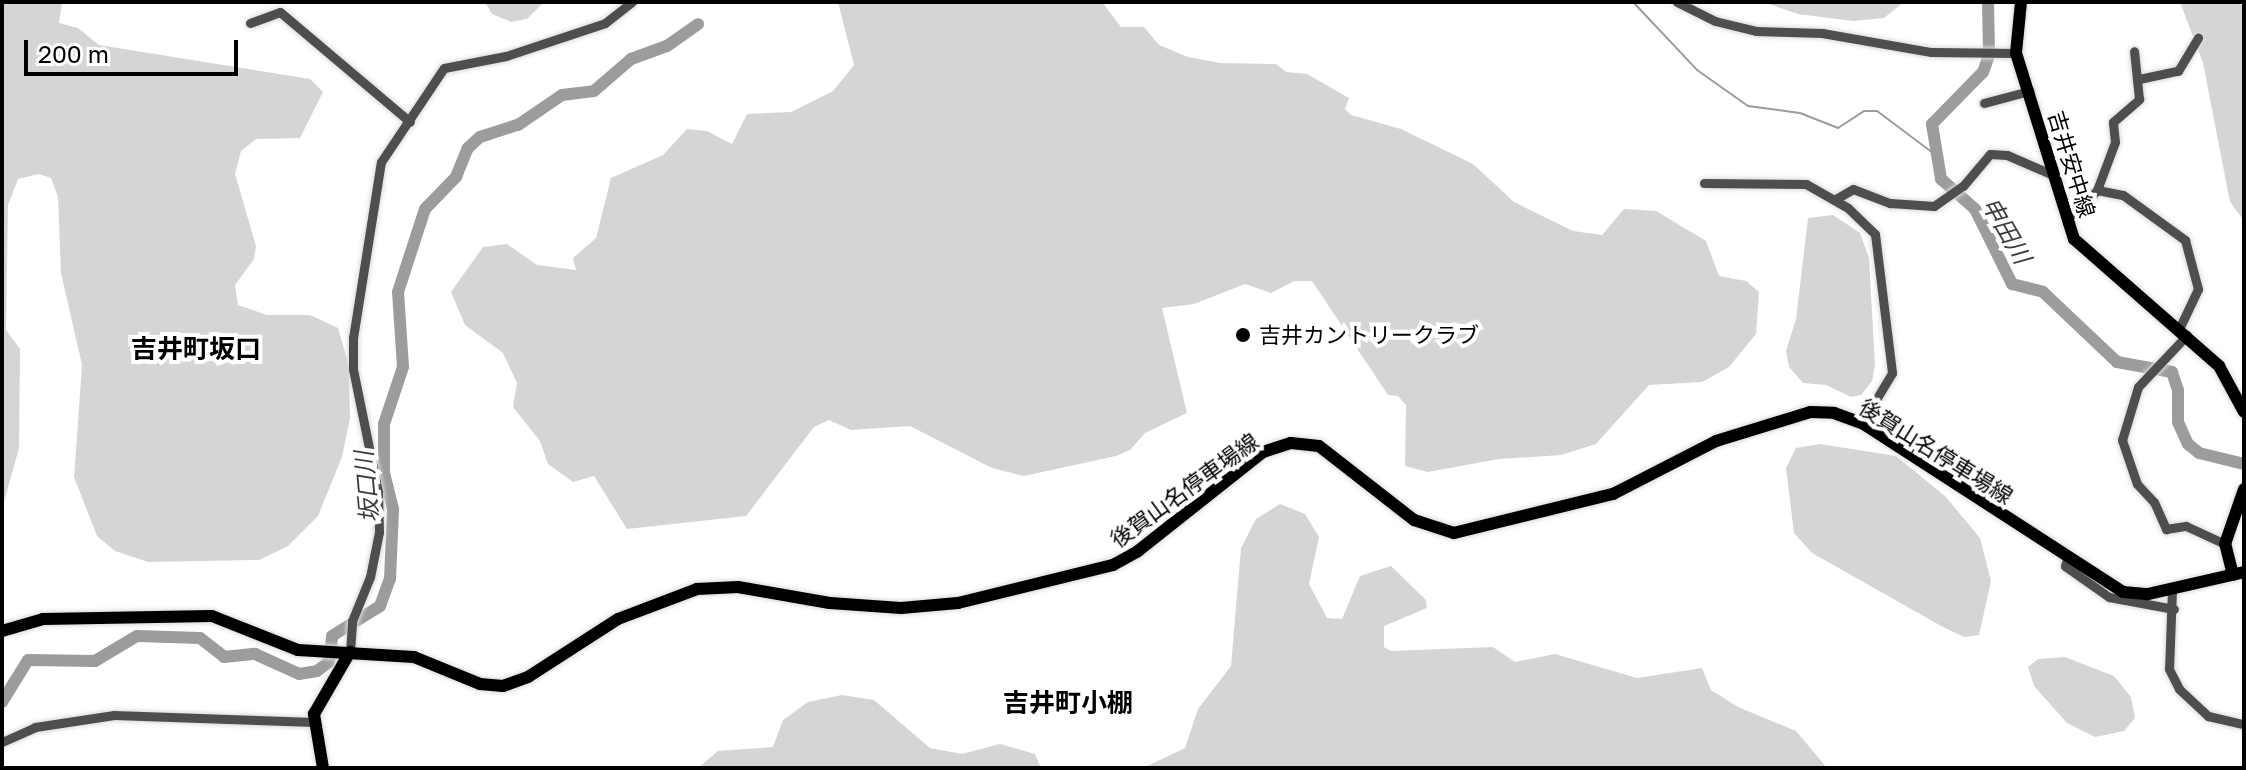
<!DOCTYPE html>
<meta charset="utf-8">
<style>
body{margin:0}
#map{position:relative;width:2246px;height:770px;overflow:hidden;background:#fff;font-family:"Golos Text","Noto Sans JP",sans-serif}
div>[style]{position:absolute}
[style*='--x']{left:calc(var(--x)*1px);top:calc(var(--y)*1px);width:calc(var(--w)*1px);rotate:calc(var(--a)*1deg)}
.green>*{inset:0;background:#d5d5d5}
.stream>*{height:2px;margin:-1px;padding:0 1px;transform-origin:1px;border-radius:1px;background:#9c9c9c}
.river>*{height:12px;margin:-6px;padding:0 6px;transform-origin:6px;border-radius:6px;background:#9c9c9c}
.roads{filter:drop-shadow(0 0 2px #dbdbdb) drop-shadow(0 0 2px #dbdbdb)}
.minor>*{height:9px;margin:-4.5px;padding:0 4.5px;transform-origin:4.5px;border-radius:4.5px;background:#4e4e4e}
.major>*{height:12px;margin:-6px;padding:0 6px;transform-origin:6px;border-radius:6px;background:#000}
.dots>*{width:22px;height:22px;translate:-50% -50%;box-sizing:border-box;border:4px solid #fff;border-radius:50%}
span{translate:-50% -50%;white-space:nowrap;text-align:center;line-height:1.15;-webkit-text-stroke:8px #fff;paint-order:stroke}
.street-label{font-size:22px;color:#000}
.poi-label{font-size:22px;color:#000}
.left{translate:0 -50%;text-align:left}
.water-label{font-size:24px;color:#3d3d3d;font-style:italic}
.quarter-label{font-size:26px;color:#000;font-weight:700}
.frame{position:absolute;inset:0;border:4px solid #000;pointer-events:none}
.scale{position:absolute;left:24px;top:40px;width:214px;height:36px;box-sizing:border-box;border:4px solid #000;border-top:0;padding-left:10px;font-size:24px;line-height:28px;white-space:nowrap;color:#000;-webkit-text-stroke:6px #fff;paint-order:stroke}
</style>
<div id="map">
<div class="green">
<i style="clip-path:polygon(2px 2px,62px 2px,59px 23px,78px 28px,99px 45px,310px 79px,323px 92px,300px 138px,256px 139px,241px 151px,235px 174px,256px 246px,254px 259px,235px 285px,238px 305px,267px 315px,310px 315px,338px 328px,349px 366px,350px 418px,342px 457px,318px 516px,288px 546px,259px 560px,148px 562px,115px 551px,97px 536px,74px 477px,82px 365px,61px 273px,58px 197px,51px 178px,39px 174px,18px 179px,8px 205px,6px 330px,20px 349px,19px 448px,2px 509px)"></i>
<i style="clip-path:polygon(485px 2px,544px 2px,527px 19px,511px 22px,492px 14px)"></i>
<i style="clip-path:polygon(838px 2px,1102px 2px,1121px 27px,1144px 27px,1159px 45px,1188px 57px,1221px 63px,1276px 64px,1286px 72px,1307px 74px,1349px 98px,1345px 109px,1351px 115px,1401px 129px,1473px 164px,1514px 202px,1573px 231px,1602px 235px,1624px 209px,1656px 211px,1706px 241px,1719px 276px,1746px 281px,1759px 292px,1756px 334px,1729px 367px,1702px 382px,1649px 385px,1596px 444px,1561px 455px,1499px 459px,1428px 472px,1405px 466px,1406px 405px,1398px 396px,1388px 395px,1312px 281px,1294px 281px,1271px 293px,1245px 284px,1194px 304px,1162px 308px,1187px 413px,1145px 433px,1130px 450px,1116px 456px,1024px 476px,992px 468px,910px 426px,851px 430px,829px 420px,814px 427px,746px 516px,627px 529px,594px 476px,573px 482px,548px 464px,540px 441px,513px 407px,517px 383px,503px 353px,465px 325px,451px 292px,483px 247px,507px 244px,537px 265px,576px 270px,573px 258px,596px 238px,611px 178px,663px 155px,687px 129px,707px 131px,732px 144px,747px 114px,791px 112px,833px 91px,854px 65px)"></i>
<i style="clip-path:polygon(1763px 2px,1904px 2px,1884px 18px,1853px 21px,1798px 14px)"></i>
<i style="clip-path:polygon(2180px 2px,2244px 2px,2244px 221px,2230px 202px,2203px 63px)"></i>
<i style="clip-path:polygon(1833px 215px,1860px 233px,1869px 258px,1875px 365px,1872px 381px,1861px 395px,1851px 397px,1826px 385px,1803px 383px,1789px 367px,1786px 351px,1796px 319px,1808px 218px)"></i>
<i style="clip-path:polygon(1820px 444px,1896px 456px,1945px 496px,1980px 538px,1991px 581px,1979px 635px,1964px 637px,1943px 627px,1812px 553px,1794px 533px,1786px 468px,1796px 448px)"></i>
<i style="clip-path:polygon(1280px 504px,1305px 514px,1319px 537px,1309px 584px,1327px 618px,1342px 619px,1360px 576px,1391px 566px,1426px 600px,1427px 608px,1384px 626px,1384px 647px,1391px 651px,1493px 647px,1515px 662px,1555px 654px,1637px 678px,1702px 668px,1711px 690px,1738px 707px,1796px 731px,1827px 768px,1143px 768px,1185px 748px,1198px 709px,1231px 666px,1241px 548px,1256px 519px)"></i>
<i style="clip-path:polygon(2065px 657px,2114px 676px,2131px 697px,2135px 718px,2124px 731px,2095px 737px,2067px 723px,2034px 686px,2028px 667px,2038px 659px)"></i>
<i style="clip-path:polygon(842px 695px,874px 700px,930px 748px,962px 754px,1000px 744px,1035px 754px,1041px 768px,698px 768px,718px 751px,773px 747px,783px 720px,808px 702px)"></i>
</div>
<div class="stream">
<i style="--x:1633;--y:2;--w:93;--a:46.7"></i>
<i style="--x:1697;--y:70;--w:62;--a:35.2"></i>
<i style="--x:1748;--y:106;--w:52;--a:7.7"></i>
<i style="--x:1800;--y:113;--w:41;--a:21.5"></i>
<i style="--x:1838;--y:128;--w:31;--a:-33"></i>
<i style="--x:1864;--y:111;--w:13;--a:0"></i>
<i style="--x:1877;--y:111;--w:70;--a:36.9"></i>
</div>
<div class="river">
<i style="--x:1988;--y:2;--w:53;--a:88.9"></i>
<i style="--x:1989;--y:55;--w:18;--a:109"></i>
<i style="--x:1983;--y:72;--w:73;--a:134.4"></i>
<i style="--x:1932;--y:124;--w:56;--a:80.7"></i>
<i style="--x:1941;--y:179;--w:45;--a:41.4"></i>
<i style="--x:1975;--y:209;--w:84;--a:63.7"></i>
<i style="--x:2012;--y:284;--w:32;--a:14"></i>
<i style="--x:2043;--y:292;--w:102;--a:43.4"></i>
<i style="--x:2117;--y:362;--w:56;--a:10.3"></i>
<i style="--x:2172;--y:372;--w:19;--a:72"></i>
<i style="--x:2178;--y:390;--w:32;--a:90"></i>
<i style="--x:2178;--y:422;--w:24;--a:66"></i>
<i style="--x:2188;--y:444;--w:14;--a:39"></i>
<i style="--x:2199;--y:453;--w:46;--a:13.7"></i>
<i style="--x:2;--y:702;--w:49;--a:-58.2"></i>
<i style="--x:28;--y:660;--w:67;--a:0.9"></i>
<i style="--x:95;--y:661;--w:49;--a:-30.8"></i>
<i style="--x:137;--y:636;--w:63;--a:1.8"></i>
<i style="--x:200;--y:638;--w:31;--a:38"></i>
<i style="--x:224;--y:657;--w:31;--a:-6"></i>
<i style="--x:255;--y:654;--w:48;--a:24.4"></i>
<i style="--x:299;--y:674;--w:18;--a:-9"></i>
<i style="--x:317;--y:671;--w:15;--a:-37"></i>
<i style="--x:329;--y:662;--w:26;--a:-83"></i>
<i style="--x:332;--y:636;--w:57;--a:-32"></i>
<i style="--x:380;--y:606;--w:29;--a:-70"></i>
<i style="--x:390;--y:579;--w:70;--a:-87.5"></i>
<i style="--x:393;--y:509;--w:36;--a:-104"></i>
<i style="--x:384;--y:474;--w:50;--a:-90"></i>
<i style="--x:384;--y:424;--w:60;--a:-71.6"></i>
<i style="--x:403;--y:367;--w:75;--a:-93.8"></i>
<i style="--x:398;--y:292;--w:87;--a:-72"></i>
<i style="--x:425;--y:209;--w:45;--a:-45.9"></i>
<i style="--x:456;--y:177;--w:31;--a:-68"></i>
<i style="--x:468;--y:148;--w:16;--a:-43"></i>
<i style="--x:480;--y:137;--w:40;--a:-18"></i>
<i style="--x:518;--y:125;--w:53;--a:-34.3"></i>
<i style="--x:562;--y:95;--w:32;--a:-7"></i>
<i style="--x:594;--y:91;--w:49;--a:-40.9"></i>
<i style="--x:631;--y:59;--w:38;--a:-20"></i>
<i style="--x:667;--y:46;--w:38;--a:-35"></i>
</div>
<div class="roads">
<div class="minor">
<i style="--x:1677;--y:2;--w:42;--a:26.6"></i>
<i style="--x:1715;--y:21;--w:42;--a:13.7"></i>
<i style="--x:1756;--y:31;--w:66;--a:1.7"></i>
<i style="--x:1822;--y:33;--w:111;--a:9.9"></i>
<i style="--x:1931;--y:52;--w:85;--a:0.7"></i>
<i style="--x:250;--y:23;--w:32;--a:-20"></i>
<i style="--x:280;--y:12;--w:170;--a:40.2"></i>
<i style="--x:2139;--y:79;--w:40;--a:-12"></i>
<i style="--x:2178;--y:71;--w:39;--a:-59"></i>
<i style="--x:1984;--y:103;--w:47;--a:-14.9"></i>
<i style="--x:1704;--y:183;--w:102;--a:0.6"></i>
<i style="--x:1806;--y:184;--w:48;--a:29.7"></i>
<i style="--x:1848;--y:208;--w:37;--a:44"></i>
<i style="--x:1875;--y:234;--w:140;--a:83"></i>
<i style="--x:1892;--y:373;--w:58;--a:121"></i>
<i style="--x:2097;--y:190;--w:26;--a:11"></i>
<i style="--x:2123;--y:195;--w:77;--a:36"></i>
<i style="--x:2185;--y:240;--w:51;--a:75.1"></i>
<i style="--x:2198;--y:289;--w:44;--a:115.4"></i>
<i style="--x:1834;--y:200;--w:22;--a:-30"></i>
<i style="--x:1853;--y:189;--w:40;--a:21"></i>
<i style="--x:1890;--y:203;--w:44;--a:3.9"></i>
<i style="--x:1934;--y:206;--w:35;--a:-35"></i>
<i style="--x:1963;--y:186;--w:42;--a:-49.8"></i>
<i style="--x:1990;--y:154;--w:17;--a:3"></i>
<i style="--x:2007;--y:155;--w:50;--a:23.5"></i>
<i style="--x:2067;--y:223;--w:45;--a:-47.7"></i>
<i style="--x:2097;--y:190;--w:51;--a:-69.4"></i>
<i style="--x:2115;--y:142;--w:20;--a:-96"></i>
<i style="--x:2113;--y:122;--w:35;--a:-41"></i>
<i style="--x:2139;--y:99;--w:48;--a:-95.9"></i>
<i style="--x:2187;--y:335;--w:71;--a:133.3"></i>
<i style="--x:2138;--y:387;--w:55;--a:106.8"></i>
<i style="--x:2122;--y:440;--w:46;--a:71.2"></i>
<i style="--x:2137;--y:484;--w:25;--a:47"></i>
<i style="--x:2154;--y:502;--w:30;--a:66"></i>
<i style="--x:2166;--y:529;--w:20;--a:-9"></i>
<i style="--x:2186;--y:526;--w:43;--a:24.8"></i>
<i style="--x:2067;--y:559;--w:7;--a:106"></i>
<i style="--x:2065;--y:566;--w:54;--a:35.2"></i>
<i style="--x:2109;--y:597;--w:66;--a:10.5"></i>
<i style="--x:2172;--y:589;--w:80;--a:92.1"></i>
<i style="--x:2169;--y:669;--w:22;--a:63"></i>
<i style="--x:2179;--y:689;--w:40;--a:43"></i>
<i style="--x:2208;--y:716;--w:37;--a:13"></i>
<i style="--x:350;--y:652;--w:31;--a:-86"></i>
<i style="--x:352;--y:621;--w:48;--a:-67.8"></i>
<i style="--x:370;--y:577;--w:46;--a:-78.7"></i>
<i style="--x:379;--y:532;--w:40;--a:-91.4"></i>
<i style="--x:378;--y:492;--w:126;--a:-101.5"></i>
<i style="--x:353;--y:369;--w:31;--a:-90"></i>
<i style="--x:353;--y:338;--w:178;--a:-81"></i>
<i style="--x:381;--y:162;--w:113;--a:-56.2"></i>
<i style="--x:444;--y:68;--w:63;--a:-11"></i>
<i style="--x:506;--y:56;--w:104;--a:-18.4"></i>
<i style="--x:605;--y:23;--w:34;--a:-38"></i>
<i style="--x:2;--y:742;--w:36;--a:-24"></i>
<i style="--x:35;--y:727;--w:80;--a:-8.6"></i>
<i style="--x:114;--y:715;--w:200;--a:2"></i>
</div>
<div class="major">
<i style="--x:2021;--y:2;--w:51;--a:95.6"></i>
<i style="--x:2016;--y:53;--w:195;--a:72.7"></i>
<i style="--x:2074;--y:239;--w:193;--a:41.2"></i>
<i style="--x:2219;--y:366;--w:52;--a:61.5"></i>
<i style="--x:2233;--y:575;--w:32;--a:-104"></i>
<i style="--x:2225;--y:544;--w:58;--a:-70.9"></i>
<i style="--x:2;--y:631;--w:43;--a:-16.3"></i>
<i style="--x:43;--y:619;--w:169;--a:-1"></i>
<i style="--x:212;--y:616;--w:92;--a:21.6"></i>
<i style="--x:298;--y:650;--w:116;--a:3.5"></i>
<i style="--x:414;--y:657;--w:71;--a:22.2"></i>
<i style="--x:480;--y:684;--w:23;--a:5"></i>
<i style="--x:503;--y:686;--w:27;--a:-20"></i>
<i style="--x:528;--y:677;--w:107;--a:-32.8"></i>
<i style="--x:618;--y:619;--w:85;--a:-20.8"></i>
<i style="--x:697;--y:589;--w:41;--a:-2.8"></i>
<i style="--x:738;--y:587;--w:93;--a:9.9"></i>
<i style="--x:830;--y:603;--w:71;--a:4"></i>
<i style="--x:901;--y:608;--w:57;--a:-5"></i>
<i style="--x:958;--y:603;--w:160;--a:-13.8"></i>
<i style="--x:1113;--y:565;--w:29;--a:-29"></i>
<i style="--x:1138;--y:551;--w:159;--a:-38.4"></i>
<i style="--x:1263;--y:452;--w:29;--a:-18"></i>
<i style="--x:1291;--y:443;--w:28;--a:6"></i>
<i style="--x:1319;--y:446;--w:120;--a:37.9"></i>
<i style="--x:1414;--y:520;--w:42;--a:18"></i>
<i style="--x:1454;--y:533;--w:164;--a:-13.8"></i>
<i style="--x:1613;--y:494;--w:116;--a:-27.2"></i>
<i style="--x:1716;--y:441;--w:98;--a:-17.1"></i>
<i style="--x:1810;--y:412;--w:24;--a:2"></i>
<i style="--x:1834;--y:413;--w:30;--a:20"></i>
<i style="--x:1862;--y:423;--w:311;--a:32.9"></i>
<i style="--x:2123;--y:592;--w:25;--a:5"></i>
<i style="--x:2148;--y:594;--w:98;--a:-12.9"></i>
<i style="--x:323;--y:768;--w:55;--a:-99.5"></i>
<i style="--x:314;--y:714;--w:72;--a:-59.9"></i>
</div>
</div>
<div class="dots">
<i style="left:1243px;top:335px;background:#000"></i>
</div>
<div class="street-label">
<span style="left:2072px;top:164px;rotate:73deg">吉井安中線</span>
<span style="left:1936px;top:451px;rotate:32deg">後賀山名停車場線</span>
<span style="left:1184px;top:490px;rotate:-36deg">後賀山名停車場線</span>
</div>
<div class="poi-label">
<span class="left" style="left:1259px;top:335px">吉井カントリークラブ</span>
</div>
<div class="water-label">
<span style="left:2007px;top:230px;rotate:60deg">申田川</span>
<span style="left:366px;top:487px;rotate:-95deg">坂口川</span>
</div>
<div class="quarter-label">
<span style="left:196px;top:349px">吉井町坂口</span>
<span style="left:1068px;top:703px">吉井町小棚</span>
</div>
<div class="frame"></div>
<div class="scale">200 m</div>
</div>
